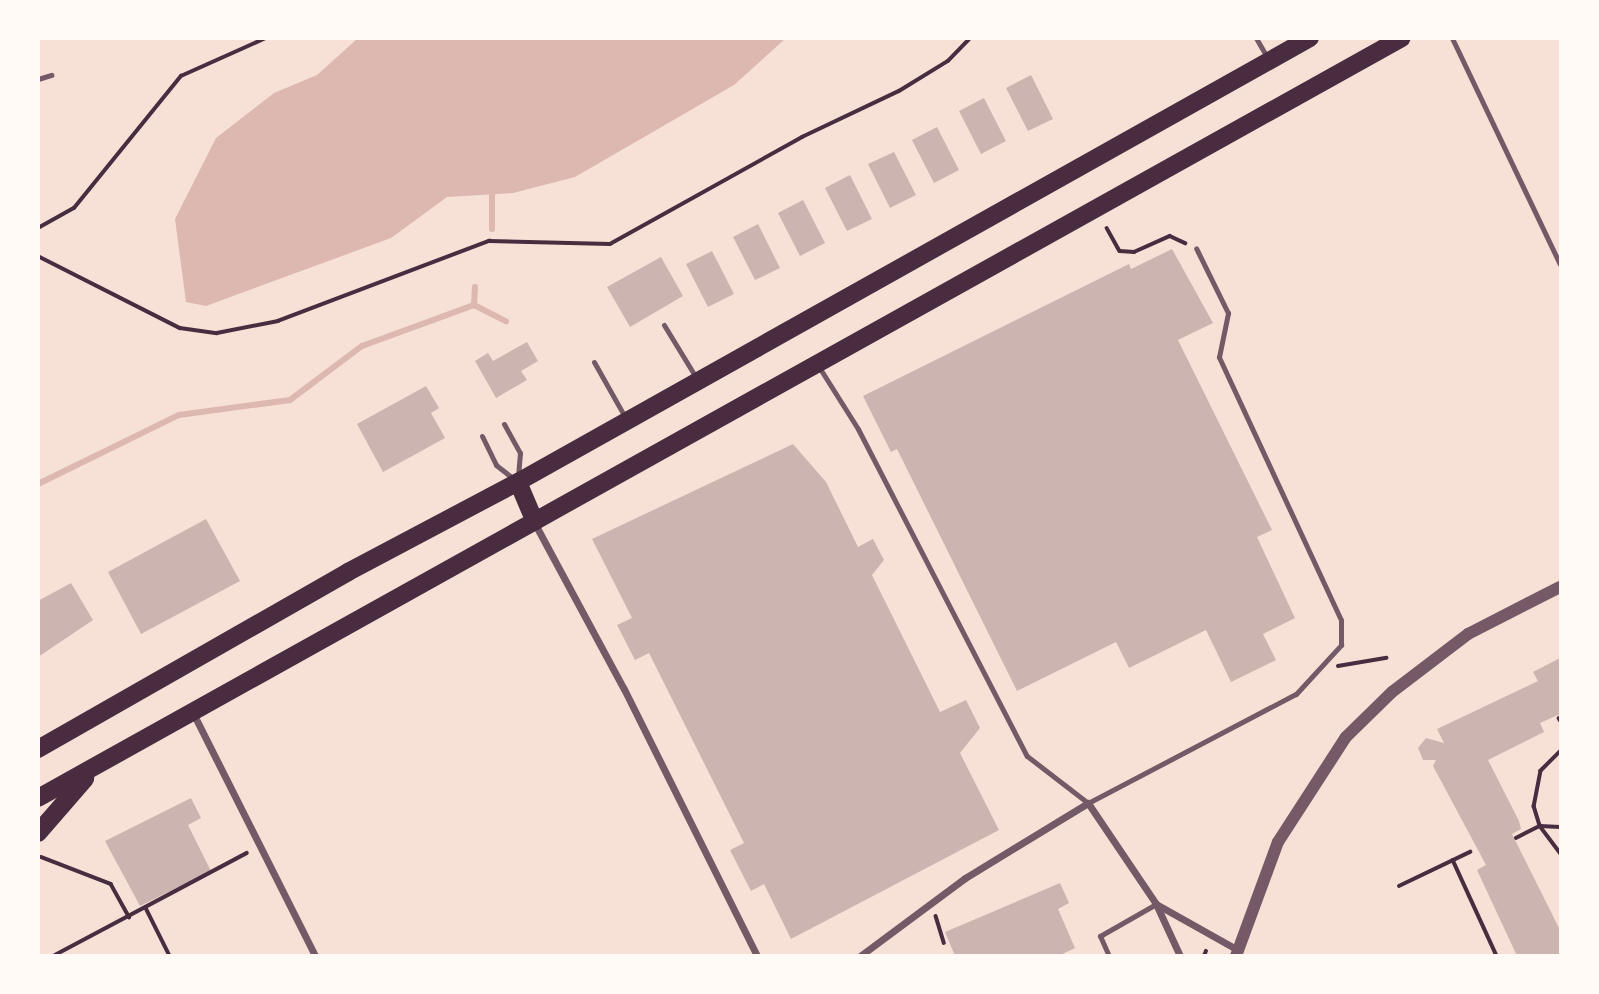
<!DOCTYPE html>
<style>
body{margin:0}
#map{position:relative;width:1599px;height:994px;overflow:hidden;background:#f7e1d7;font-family:Mulish,sans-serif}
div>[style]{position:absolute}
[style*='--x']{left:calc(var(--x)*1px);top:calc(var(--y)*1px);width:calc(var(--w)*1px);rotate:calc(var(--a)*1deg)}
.water>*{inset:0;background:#dcb8b0}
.stream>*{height:6px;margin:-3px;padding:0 3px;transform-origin:3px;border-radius:3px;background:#dcb8b0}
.building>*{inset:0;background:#ccb4b1}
.path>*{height:3.5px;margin:-1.75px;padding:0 1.75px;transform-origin:1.75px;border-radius:1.75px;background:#4a2c40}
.service>*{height:5px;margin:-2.5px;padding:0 2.5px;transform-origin:2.5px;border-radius:2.5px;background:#755966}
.minor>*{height:7px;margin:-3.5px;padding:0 3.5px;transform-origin:3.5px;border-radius:3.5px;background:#755966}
.tertiary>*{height:12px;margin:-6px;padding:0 6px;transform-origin:6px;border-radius:6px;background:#755966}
.primary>*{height:18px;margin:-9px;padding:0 9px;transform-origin:9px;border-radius:9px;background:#4a2c40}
span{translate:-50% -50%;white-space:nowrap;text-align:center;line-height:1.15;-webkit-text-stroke:7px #fffaf5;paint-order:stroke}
.frame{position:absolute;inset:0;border:40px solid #fffaf5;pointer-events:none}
</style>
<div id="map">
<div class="water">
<i style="clip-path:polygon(357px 39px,357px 38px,785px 39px,734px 85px,575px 177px,513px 193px,447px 197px,391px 238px,206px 306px,186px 302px,175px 219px,216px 138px,274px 93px,317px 75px)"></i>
</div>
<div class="stream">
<i style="--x:492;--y:229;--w:36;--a:-90"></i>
<i style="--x:474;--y:305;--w:18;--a:-87"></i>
<i style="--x:38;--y:484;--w:157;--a:-26.1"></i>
<i style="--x:179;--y:415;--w:112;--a:-7.7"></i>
<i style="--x:290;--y:400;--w:90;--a:-36.9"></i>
<i style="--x:362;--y:346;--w:119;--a:-20.1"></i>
<i style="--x:474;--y:305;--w:36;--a:27"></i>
</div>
<div class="building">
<i style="clip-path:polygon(1031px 75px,1053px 119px,1028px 131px,1006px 88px)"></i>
<i style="clip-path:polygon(984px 98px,1006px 141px,981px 154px,959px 111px)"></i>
<i style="clip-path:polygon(937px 127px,959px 170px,934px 183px,912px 140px)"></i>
<i style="clip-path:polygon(894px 152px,916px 195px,890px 208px,868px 164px)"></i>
<i style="clip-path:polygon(850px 175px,872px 219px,847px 231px,825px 188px)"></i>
<i style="clip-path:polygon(803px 200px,825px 243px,800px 256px,778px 213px)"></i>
<i style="clip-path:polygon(758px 224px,780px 268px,755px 280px,733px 237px)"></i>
<i style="clip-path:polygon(1172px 249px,1213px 323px,1178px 340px,1272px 530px,1257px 537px,1295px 618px,1263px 634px,1276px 660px,1231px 682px,1206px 630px,1129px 668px,1116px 642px,1017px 691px,897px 449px,891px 452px,863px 396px,1129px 264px,1131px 269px)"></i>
<i style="clip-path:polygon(712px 251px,734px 294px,708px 307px,686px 264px)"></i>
<i style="clip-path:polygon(661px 257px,683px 296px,630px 327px,607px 287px)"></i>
<i style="clip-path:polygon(527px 342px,538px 361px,521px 371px,527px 380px,496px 398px,475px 361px,488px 353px,493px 361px)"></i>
<i style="clip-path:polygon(426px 386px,439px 408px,431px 413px,445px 438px,383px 472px,357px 424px)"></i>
<i style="clip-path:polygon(793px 444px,826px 482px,858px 547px,873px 539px,884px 560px,872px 575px,940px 712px,966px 700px,980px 728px,960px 753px,999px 830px,791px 939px,764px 884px,751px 891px,730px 850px,744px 843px,649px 653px,635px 660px,617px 625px,632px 618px,592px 539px)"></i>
<i style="clip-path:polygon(206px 519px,240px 581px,141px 634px,108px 572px)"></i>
<i style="clip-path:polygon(71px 583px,93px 620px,38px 657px,38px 601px)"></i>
<i style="clip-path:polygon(1560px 658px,1560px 714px,1540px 723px,1544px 732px,1488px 760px,1519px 821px,1521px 829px,1512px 834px,1560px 930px,1560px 956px,1517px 956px,1477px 870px,1486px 865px,1433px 766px,1436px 760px,1423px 760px,1418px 748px,1426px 738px,1444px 743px,1437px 729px,1538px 681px,1533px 672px)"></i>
<i style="clip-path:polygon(191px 798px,201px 818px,188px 825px,211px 871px,140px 906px,105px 841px)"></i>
<i style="clip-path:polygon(1060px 883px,1069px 903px,1058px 909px,1075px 948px,1058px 956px,955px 956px,945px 932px)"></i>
</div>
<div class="path">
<i style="--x:38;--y:228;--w:41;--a:-29.1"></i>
<i style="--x:74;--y:208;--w:170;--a:-51"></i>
<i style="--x:181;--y:76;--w:93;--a:-24.1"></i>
<i style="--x:1107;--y:228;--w:26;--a:61"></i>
<i style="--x:1120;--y:251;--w:14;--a:4"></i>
<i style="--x:1134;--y:252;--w:39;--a:-24"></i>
<i style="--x:1170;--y:236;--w:17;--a:25"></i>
<i style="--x:38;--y:256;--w:159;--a:26.9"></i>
<i style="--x:180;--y:328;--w:37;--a:8"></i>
<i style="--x:217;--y:333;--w:62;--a:-11.1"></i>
<i style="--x:278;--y:321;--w:226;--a:-20.8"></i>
<i style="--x:489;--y:241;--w:121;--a:1.4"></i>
<i style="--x:610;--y:244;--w:220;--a:-29.1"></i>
<i style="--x:802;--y:137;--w:107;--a:-25.4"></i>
<i style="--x:899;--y:91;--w:57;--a:-31.5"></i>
<i style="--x:948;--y:61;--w:32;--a:-46"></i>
<i style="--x:1338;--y:666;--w:49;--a:-9.5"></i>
<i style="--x:1559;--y:718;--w:2;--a:63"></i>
<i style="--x:1560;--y:752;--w:27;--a:135"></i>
<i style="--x:1541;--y:771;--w:36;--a:101"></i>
<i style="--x:1534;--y:806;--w:21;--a:73"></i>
<i style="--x:1540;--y:826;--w:34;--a:53"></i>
<i style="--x:1516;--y:838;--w:27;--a:-27"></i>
<i style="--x:1540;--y:826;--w:20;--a:3"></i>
<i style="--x:41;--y:857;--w:75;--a:21.1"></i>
<i style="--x:111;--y:884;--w:38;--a:61"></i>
<i style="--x:1453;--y:860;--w:106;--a:65.4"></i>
<i style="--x:1399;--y:886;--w:79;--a:-25.6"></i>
<i style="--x:146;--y:908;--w:54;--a:63.4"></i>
<i style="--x:936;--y:916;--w:28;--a:73"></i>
<i style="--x:55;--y:955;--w:217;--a:-28"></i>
<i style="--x:1204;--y:956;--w:5;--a:-68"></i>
</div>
<div class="service">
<i style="--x:1256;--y:38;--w:22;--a:60"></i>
<i style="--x:1452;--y:38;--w:250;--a:64.5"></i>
<i style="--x:38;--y:79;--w:14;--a:-17"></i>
<i style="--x:664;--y:325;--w:63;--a:58.6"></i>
<i style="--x:594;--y:362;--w:63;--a:60.6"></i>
<i style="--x:819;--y:367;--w:73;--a:57.8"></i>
<i style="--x:858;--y:429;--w:368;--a:62.7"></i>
<i style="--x:1027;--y:756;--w:77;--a:37.6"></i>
<i style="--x:1088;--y:803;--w:235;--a:-27.7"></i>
<i style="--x:1296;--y:694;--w:67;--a:-47.4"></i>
<i style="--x:1341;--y:645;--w:25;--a:-90"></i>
<i style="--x:1341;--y:620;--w:290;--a:-114.9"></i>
<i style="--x:1219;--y:357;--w:45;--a:-78.4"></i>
<i style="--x:1228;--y:313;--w:72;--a:-116.2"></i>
<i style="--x:504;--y:424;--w:33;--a:61"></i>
<i style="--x:520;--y:453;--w:23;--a:95"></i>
<i style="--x:482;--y:436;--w:32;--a:64"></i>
<i style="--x:496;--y:465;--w:24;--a:38"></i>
<i style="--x:1109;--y:956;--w:22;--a:-114"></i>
<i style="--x:1100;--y:936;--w:64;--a:-29.7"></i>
</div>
<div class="minor">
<i style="--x:535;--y:524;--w:187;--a:61.7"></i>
<i style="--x:624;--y:689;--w:298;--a:63.5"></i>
<i style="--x:193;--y:713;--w:272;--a:63.3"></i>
<i style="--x:1156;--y:904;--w:94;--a:29.3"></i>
<i style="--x:860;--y:956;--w:131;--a:-36.6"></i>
<i style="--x:965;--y:878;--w:144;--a:-31.4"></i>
<i style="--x:1088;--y:803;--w:122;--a:56"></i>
<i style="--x:1156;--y:904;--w:57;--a:65.2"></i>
</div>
<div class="tertiary">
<i style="--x:1236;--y:956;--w:121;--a:-69.8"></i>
<i style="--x:1278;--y:842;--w:125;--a:-57.1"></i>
<i style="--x:1346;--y:737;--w:64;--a:-44.4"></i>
<i style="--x:1392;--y:692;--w:96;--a:-37.3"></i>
<i style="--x:1468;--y:634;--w:103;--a:-27.1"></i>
</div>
<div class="primary">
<i style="--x:518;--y:482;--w:43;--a:67"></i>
<i style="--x:38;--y:749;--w:357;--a:-29.7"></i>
<i style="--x:348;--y:572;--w:192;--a:-27.9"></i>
<i style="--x:518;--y:482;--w:908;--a:-29.28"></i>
<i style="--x:38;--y:798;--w:1561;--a:-29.13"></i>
<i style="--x:38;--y:833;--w:72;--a:-49"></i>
</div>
<div class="frame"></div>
</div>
